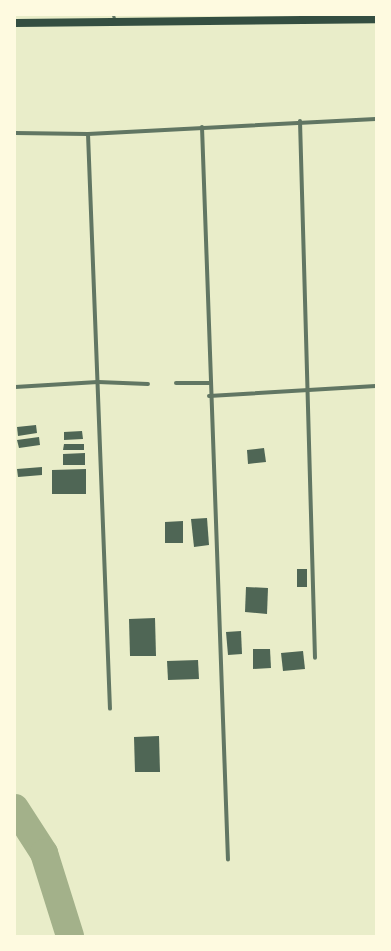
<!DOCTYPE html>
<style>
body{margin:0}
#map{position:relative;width:391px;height:951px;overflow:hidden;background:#e9edc9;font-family:"Nunito Sans",sans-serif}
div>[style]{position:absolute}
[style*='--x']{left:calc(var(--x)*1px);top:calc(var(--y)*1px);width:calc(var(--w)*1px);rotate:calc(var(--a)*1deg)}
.river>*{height:28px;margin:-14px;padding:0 14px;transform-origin:14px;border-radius:14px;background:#a3b18a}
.building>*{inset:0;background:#4f6655}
.service>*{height:3px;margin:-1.5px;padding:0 1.5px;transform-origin:1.5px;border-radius:1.5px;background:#617663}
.minor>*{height:4px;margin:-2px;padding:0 2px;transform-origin:2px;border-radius:2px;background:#617663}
.secondary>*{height:8px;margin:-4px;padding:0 4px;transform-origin:4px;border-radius:4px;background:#344e41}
span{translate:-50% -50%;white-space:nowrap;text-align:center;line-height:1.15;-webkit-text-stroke:4px #fefae0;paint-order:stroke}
.frame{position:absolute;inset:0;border:16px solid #fefae0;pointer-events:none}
</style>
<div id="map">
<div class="river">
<i style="--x:15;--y:808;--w:54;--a:57.2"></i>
<i style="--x:44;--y:853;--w:87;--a:72.6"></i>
</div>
<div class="building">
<i style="clip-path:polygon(36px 425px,37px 433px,18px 436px,17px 427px)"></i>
<i style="clip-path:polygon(82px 431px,83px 439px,64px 440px,64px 432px)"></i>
<i style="clip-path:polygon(39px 437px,40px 445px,19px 448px,17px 440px)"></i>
<i style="clip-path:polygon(64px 444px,84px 444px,84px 450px,63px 450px)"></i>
<i style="clip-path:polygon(264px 448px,266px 462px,248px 464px,247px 450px)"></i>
<i style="clip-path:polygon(85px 453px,85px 465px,63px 465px,63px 454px)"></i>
<i style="clip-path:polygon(42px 467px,42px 475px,18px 477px,17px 469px)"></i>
<i style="clip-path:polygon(86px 469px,86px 494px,52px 494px,52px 470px)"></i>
<i style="clip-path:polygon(207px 518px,209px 545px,194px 547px,191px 519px)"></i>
<i style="clip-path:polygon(183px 521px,183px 543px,165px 543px,165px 522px)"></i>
<i style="clip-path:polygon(297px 569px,307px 569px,307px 587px,297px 587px)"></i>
<i style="clip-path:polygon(246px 587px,268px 588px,267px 614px,245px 612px)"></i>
<i style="clip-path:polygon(155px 618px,156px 656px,130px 656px,129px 619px)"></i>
<i style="clip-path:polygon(241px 631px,242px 654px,228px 655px,226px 632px)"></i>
<i style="clip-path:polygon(253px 649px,270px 649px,271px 668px,253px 669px)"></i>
<i style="clip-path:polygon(303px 651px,305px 669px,283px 671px,281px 653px)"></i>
<i style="clip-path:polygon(198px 660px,199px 679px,168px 680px,167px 661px)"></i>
<i style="clip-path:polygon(159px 736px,160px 772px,135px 772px,134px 737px)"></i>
</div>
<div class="service">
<i style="--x:113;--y:15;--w:6;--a:72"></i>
</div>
<div class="minor">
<i style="--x:300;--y:121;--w:537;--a:88.4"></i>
<i style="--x:202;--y:127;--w:733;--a:87.97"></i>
<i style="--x:15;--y:133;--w:73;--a:0.8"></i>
<i style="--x:88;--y:134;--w:288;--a:-3"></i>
<i style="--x:88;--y:134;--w:575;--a:87.81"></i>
<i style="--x:176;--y:383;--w:33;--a:0"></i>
<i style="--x:15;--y:387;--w:83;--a:-3.4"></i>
<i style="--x:98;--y:382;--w:50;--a:2.3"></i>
<i style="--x:209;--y:396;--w:167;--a:-3.4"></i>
</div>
<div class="secondary">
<i style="--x:15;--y:23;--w:361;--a:-0.6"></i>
</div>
<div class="frame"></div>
</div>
